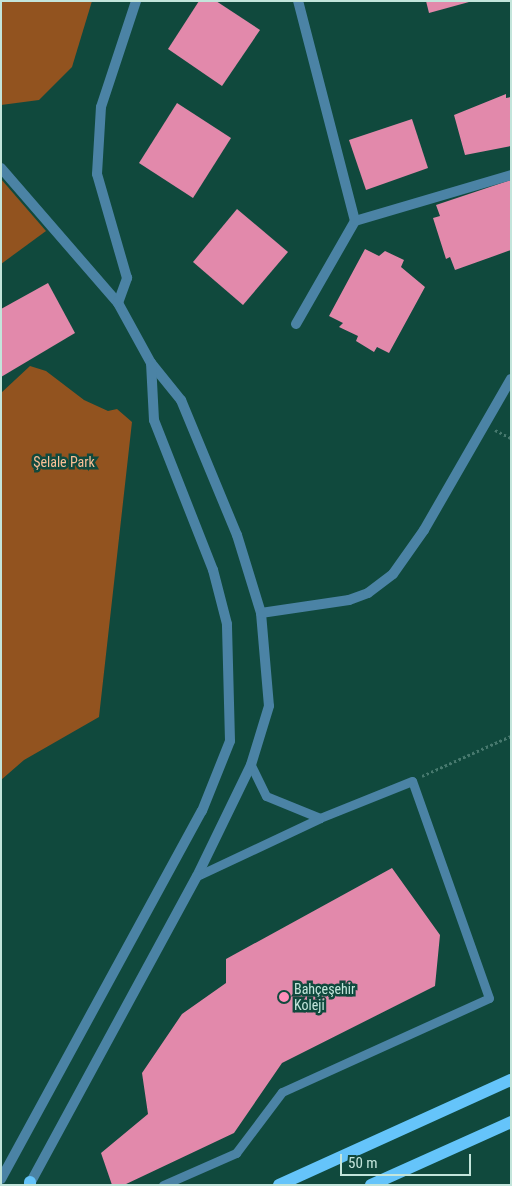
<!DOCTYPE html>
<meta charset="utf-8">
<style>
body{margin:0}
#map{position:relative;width:512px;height:1186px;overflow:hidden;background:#10493d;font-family:"Roboto Condensed",sans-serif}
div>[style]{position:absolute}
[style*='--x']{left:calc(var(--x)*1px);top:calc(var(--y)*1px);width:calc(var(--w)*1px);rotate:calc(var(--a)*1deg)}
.green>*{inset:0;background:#92531f}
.building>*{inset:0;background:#e289ab}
.path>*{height:3px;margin-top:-1.5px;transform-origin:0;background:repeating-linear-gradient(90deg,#47796e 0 2.5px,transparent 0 5px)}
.service>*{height:9px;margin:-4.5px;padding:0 4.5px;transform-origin:4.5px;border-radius:4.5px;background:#4b83a5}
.minor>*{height:10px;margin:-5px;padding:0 5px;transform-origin:5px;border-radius:5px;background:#4b83a5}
.primary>*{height:12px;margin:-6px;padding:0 6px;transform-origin:6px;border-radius:6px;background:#65c4fa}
.dots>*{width:14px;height:14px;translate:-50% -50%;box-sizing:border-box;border:2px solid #10493d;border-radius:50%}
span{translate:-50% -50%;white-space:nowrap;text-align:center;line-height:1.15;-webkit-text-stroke:5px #10493d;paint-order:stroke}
.park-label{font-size:14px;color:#fabf96}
.poi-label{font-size:14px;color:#c3e5db}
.left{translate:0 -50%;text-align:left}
.frame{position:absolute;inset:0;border:2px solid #c3e5db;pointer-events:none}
.scale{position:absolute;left:340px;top:1154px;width:131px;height:22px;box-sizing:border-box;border:2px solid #c3e5db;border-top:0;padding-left:6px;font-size:15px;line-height:18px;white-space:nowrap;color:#c3e5db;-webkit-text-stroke:4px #10493d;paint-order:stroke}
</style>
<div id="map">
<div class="green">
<i style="clip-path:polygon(1px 1px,92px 1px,72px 67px,39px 100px,1px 105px)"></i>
<i style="clip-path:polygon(1px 179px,46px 231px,1px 264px)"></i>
<i style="clip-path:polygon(30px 366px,46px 371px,84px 400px,108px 411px,117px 409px,132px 422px,99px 717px,24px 760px,1px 780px,1px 393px)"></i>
</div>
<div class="building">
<i style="clip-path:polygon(199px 1px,216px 1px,260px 30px,222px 86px,168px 49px)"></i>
<i style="clip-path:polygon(426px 1px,469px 1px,469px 2px,429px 13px)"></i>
<i style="clip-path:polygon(506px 94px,506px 98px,511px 97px,511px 146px,465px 155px,454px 115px)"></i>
<i style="clip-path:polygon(177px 103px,231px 138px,193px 198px,139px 163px)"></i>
<i style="clip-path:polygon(412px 119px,428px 168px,366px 190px,349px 140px)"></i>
<i style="clip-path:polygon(511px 180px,511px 250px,455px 270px,450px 257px,446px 259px,433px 218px,440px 216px,436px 205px)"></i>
<i style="clip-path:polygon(237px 209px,288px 252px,243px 305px,193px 262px)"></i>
<i style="clip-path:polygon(365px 249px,379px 256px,385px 251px,404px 260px,401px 267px,425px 287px,389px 353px,377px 347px,374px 352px,356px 341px,358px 336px,339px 327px,343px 323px,329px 316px)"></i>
<i style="clip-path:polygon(48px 283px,75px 333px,1px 377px,1px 309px)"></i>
<i style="clip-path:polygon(392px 868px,440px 935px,435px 986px,282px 1063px,234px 1133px,124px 1185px,112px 1185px,101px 1153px,148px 1114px,142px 1073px,182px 1014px,226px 983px,226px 959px)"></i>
</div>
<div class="path">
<i style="--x:495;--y:430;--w:18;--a:27"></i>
<i style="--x:422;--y:776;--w:98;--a:-24.2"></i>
</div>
<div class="service">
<i style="--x:197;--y:876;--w:136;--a:-25.2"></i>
<i style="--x:163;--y:1185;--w:80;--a:-23.7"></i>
<i style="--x:236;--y:1153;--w:76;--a:-53"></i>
<i style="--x:282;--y:1092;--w:227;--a:-24.4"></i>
<i style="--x:489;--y:998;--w:230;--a:-109.5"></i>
<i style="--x:412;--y:781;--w:99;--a:158.1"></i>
<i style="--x:320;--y:818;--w:58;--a:-157.8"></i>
<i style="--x:266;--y:796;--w:34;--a:-116"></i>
</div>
<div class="minor">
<i style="--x:1;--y:168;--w:179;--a:49.1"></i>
<i style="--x:118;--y:303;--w:68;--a:61.2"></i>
<i style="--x:151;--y:363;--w:48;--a:51"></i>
<i style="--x:181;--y:400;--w:146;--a:67.5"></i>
<i style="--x:237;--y:535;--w:82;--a:72.9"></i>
<i style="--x:261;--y:613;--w:93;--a:85.1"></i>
<i style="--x:269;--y:706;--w:62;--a:107"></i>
<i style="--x:251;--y:765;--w:123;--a:115.9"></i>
<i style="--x:197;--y:876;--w:352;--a:118.5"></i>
<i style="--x:355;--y:221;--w:163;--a:-16.4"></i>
<i style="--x:118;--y:303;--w:27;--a:-70"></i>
<i style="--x:127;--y:278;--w:108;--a:-106.1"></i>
<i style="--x:97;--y:174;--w:67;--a:-86.6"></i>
<i style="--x:101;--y:107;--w:112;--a:-71.7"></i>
<i style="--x:296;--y:324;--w:119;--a:-60.2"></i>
<i style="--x:355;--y:221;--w:227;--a:-104.5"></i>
<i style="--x:261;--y:613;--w:89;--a:-8.4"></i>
<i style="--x:349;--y:600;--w:20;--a:-20"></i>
<i style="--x:368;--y:593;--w:31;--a:-37"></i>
<i style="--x:393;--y:574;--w:54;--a:-54.8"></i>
<i style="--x:424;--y:530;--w:174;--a:-60.1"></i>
<i style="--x:1;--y:1179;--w:419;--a:-61.4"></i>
<i style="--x:202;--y:811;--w:75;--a:-68.2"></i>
<i style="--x:230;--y:741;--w:117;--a:-91.5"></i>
<i style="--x:227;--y:624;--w:56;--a:-104.5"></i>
<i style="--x:213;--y:570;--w:161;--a:-111.5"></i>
<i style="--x:154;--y:420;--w:57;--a:-93"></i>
</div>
<div class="primary">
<i style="--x:30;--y:1182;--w:3;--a:90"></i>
<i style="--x:279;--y:1185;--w:255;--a:-24.4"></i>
<i style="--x:371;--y:1185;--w:154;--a:-24.2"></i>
</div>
<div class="dots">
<i style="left:284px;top:997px;background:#ff8eba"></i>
</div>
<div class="park-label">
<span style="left:64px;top:462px">Şelale Park</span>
</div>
<div class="poi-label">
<span class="left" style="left:294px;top:997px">Bahçeşehir<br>Koleji</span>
</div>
<div class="frame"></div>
<div class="scale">50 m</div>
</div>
